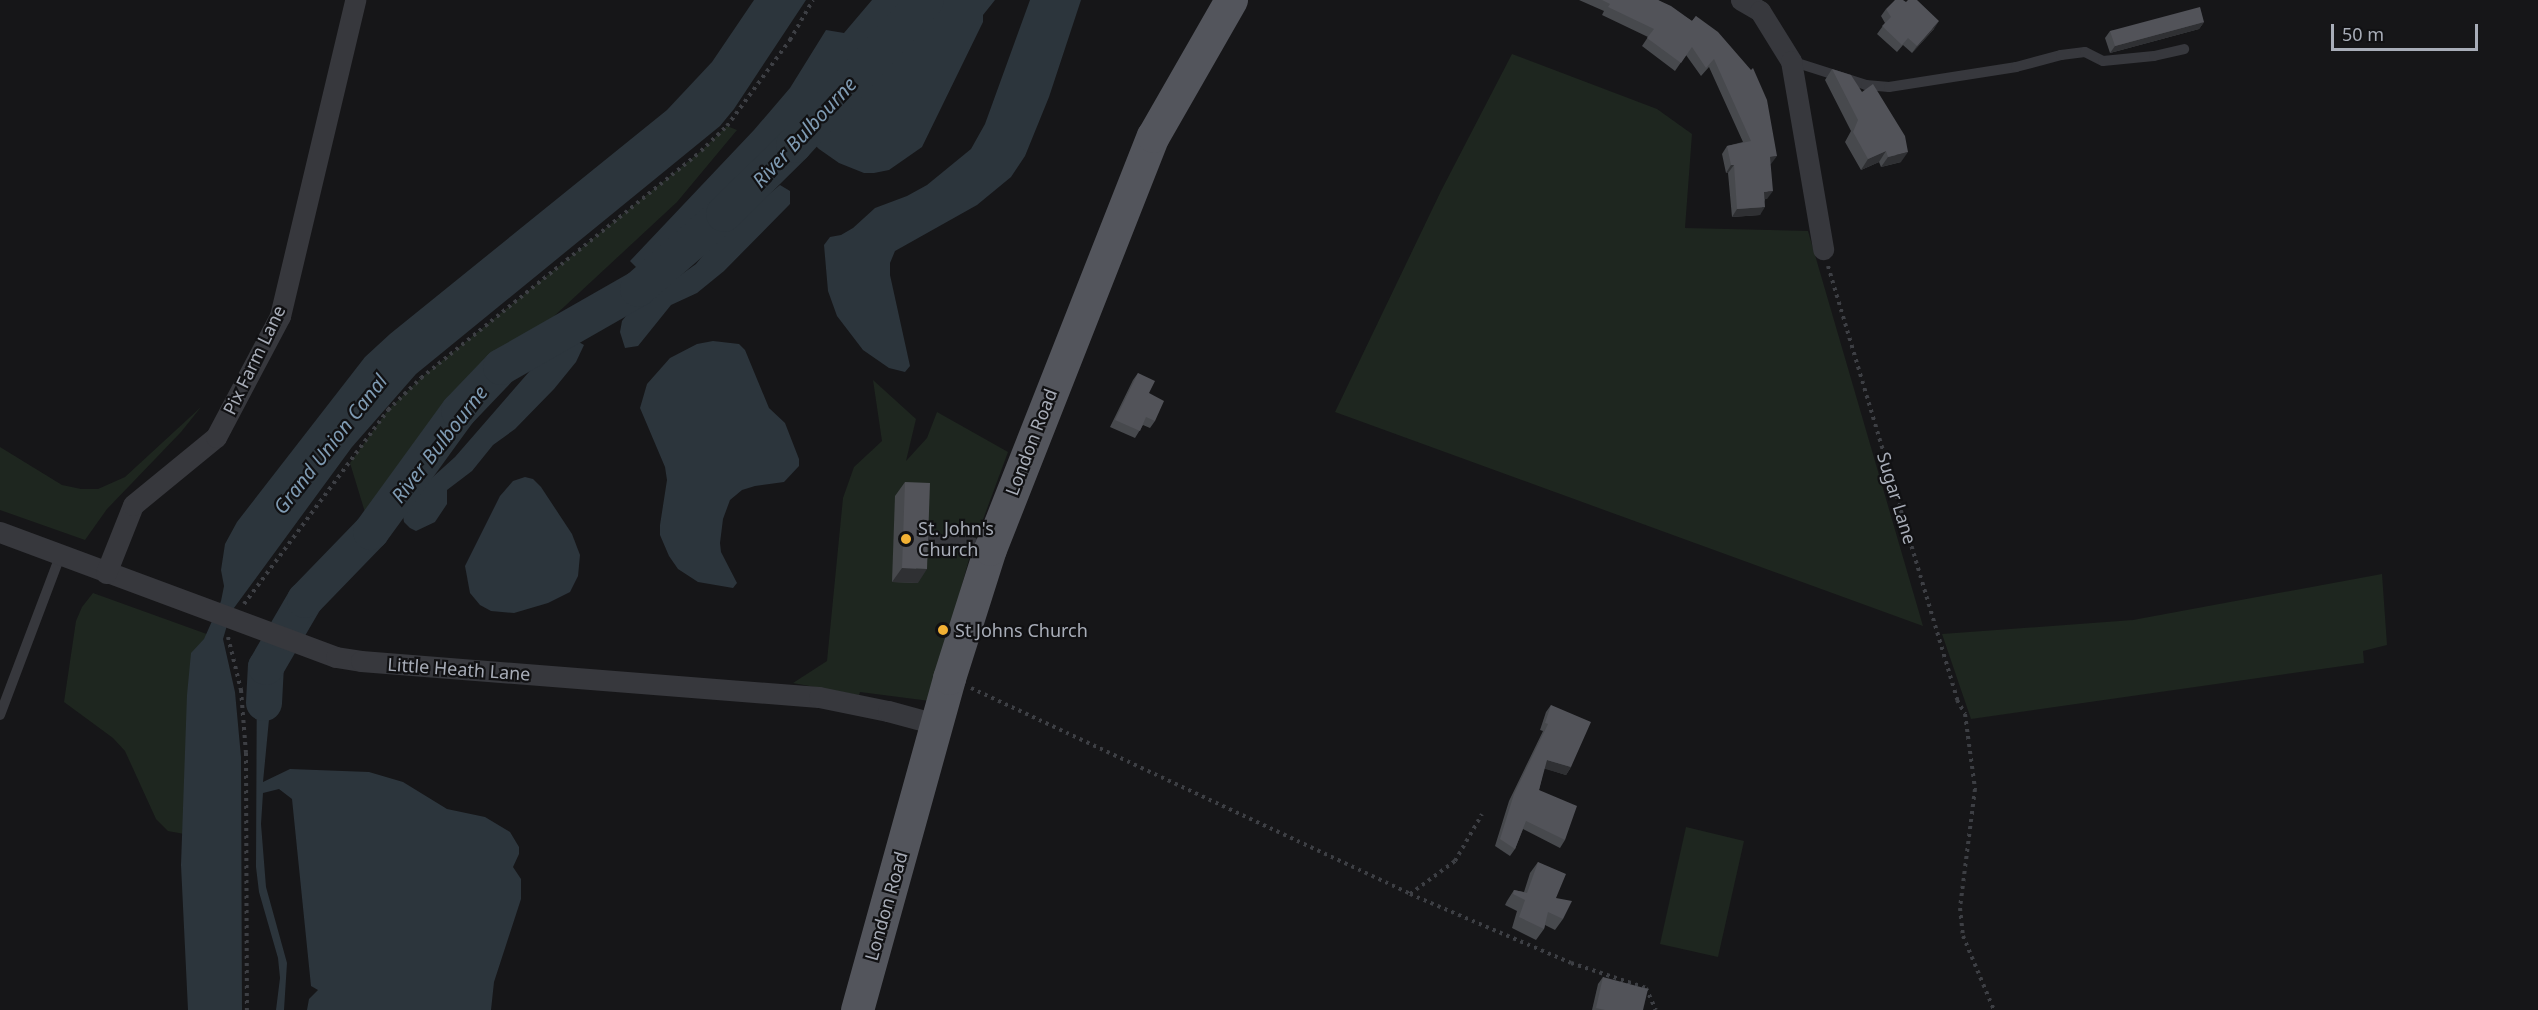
<!DOCTYPE html>
<style>
body{margin:0}
#map{position:relative;width:2538px;height:1010px;overflow:hidden;background:#161618;font-family:"Noto Sans",sans-serif}
div>[style]{position:absolute}
[style*='--x']{left:calc(var(--x)*1px);top:calc(var(--y)*1px);width:calc(var(--w)*1px);rotate:calc(var(--a)*1deg)}
.green>*{inset:0;background:#1e261f}
.water>*{inset:0;background:#2c353c}
.river>*{height:36px;margin:-18px;padding:0 18px;transform-origin:18px;border-radius:18px;background:#2c353c}
.path>*{height:4px;margin-top:-2px;transform-origin:0;background:repeating-linear-gradient(90deg,#3d3f44 0 3px,transparent 0 7.5px)}
.lane>*{height:10px;margin:-5px;padding:0 5px;transform-origin:5px;border-radius:5px;background:#37383d}
.street>*{height:21px;margin:-10.5px;padding:0 10.5px;transform-origin:10.5px;border-radius:10.5px;background:#37383d}
.primary>*{height:33px;margin:-16.5px;padding:0 16.5px;transform-origin:16.5px;border-radius:16.5px;background:#53555c}
.wall>*{inset:0;background:#47494d}
.shaded-wall>*{inset:0;background:#2f3033}
.building>*{inset:0;background:#525359}
.dots>*{width:16px;height:16px;translate:-50% -50%;box-sizing:border-box;border:3px solid #111113;border-radius:50%}
span{translate:-50% -50%;white-space:nowrap;text-align:center;line-height:1.15;-webkit-text-stroke:4.5px #111113;paint-order:stroke}
.street-label{font-size:18px;color:#a8adb8}
.poi-label{font-size:18px;color:#a8adb8}
.left{translate:0 -50%;text-align:left}
.water-label{font-size:20px;color:#7f9bb3;font-style:italic}
.scale{position:absolute;left:2331px;top:24px;width:147px;height:27px;box-sizing:border-box;border:3px solid #a8adb8;border-top:0;padding-left:8px;font-size:18px;line-height:21px;white-space:nowrap;color:#a8adb8;-webkit-text-stroke:4px #111113;paint-order:stroke}
</style>
<div id="map">
<div class="green">
<i style="clip-path:polygon(1512px 54px,1657px 109px,1692px 134px,1685px 228px,1808px 231px,1923px 626px,1335px 412px,1441px 191px)"></i>
<i style="clip-path:polygon(727px 126px,737px 130px,677px 202px,537px 332px,459px 411px,371px 532px,350px 463px,388px 410px,421px 378px,701px 151px)"></i>
<i style="clip-path:polygon(873px 380px,916px 419px,906px 461px,927px 438px,937px 412px,1008px 452px,971px 552px,930px 701px,860px 692px,859px 695px,793px 683px,827px 661px,843px 498px,854px 467px,882px 441px)"></i>
<i style="clip-path:polygon(201px 407px,181px 432px,107px 509px,85px 540px,0 510px,0 447px,62px 485px,81px 489px,98px 489px,125px 477px)"></i>
<i style="clip-path:polygon(2382px 574px,2387px 645px,2363px 651px,2364px 663px,1971px 719px,1942px 634px,2133px 620px)"></i>
<i style="clip-path:polygon(93px 593px,215px 637px,190px 835px,168px 831px,156px 819px,125px 751px,113px 738px,64px 702px,76px 621px,82px 607px)"></i>
<i style="clip-path:polygon(1686px 827px,1744px 841px,1718px 957px,1660px 944px)"></i>
</div>
<div class="water">
<i style="clip-path:polygon(754px 0,806px 0,734px 109px,720px 126px,416px 374px,352px 447px,231px 612px,223px 639px,235px 692px,241px 757px,242px 1010px,188px 1010px,181px 865px,187px 695px,191px 653px,204px 639px,221px 601px,224px 586px,221px 570px,225px 544px,237px 522px,365px 357px,390px 334px,667px 110px,712px 62px)"></i>
<i style="clip-path:polygon(872px 0,911px 0,876px 44px,785px 146px,751px 179px,641px 272px,630px 261px,754px 130px,790px 88px,826px 30px,844px 33px)"></i>
<i style="clip-path:polygon(936px 0,995px 0,983px 15px,983px 22px,922px 147px,889px 170px,874px 173px,864px 173px,839px 163px,819px 149px,810px 140px)"></i>
<i style="clip-path:polygon(1030px 0,1081px 0,1049px 97px,1025px 156px,1011px 177px,977px 205px,895px 251px,890px 263px,890px 275px,910px 366px,905px 372px,889px 368px,863px 350px,837px 316px,828px 291px,824px 245px,830px 237px,841px 235px,853px 228px,875px 208px,907px 196px,927px 185px,971px 149px,985px 124px)"></i>
<i style="clip-path:polygon(780px 185px,790px 191px,790px 204px,724px 271px,697px 293px,671px 305px,638px 346px,625px 348px,620px 332px,622px 321px,629px 312px,696px 264px,718px 237px)"></i>
<i style="clip-path:polygon(572px 338px,584px 345px,576px 362px,554px 389px,515px 429px,493px 445px,472px 471px,447px 490px,447px 504px,435px 522px,416px 531px,410px 528px,404px 522px,402px 510px,414px 494px,455px 457px,535px 365px)"></i>
<i style="clip-path:polygon(713px 341px,739px 344px,745px 350px,769px 408px,785px 423px,799px 459px,799px 466px,784px 482px,755px 486px,742px 490px,730px 500px,723px 519px,720px 543px,721px 552px,737px 583px,733px 588px,698px 582px,678px 569px,669px 556px,660px 535px,660px 525px,667px 480px,665px 467px,640px 408px,647px 384px,670px 358px,697px 344px)"></i>
<i style="clip-path:polygon(525px 477px,533px 479px,541px 487px,572px 534px,580px 555px,578px 576px,570px 592px,548px 603px,514px 613px,491px 611px,480px 605px,470px 593px,465px 566px,500px 496px,513px 481px)"></i>
<i style="clip-path:polygon(257px 654px,275px 657px,263px 782px,290px 769px,369px 772px,403px 782px,447px 809px,485px 817px,510px 832px,519px 847px,519px 854px,513px 867px,521px 879px,521px 899px,494px 982px,491px 1010px,307px 1010px,309px 999px,318px 990px,311px 986px,292px 799px,279px 789px,263px 793px,261px 824px,266px 887px,287px 963px,284px 1010px,276px 1010px,280px 978px,278px 958px,259px 892px,256px 867px)"></i>
</div>
<div class="river">
<i style="--x:264;--y:703;--w:36;--a:-87"></i>
<i style="--x:266;--y:667;--w:78;--a:-59.8"></i>
<i style="--x:305;--y:600;--w:95;--a:-45.9"></i>
<i style="--x:371;--y:532;--w:150;--a:-54"></i>
<i style="--x:459;--y:411;--w:61;--a:-46.3"></i>
<i style="--x:501;--y:367;--w:158;--a:-29.7"></i>
<i style="--x:638;--y:289;--w:114;--a:-41.1"></i>
<i style="--x:724;--y:214;--w:98;--a:-44.6"></i>
<i style="--x:794;--y:145;--w:196;--a:-47.7"></i>
</div>
<div class="path">
<i style="--x:1828;--y:266;--w:453;--a:73.4"></i>
<i style="--x:1957;--y:700;--w:16;--a:60"></i>
<i style="--x:1965;--y:714;--w:76;--a:82.4"></i>
<i style="--x:1975;--y:789;--w:120;--a:97.2"></i>
<i style="--x:1960;--y:908;--w:28;--a:84"></i>
<i style="--x:1963;--y:936;--w:80;--a:67.3"></i>
<i style="--x:244;--y:604;--w:242;--a:-53.4"></i>
<i style="--x:388;--y:410;--w:46;--a:-44.1"></i>
<i style="--x:421;--y:378;--w:360;--a:-39"></i>
<i style="--x:701;--y:151;--w:36;--a:-44"></i>
<i style="--x:727;--y:126;--w:107;--a:-53.8"></i>
<i style="--x:790;--y:40;--w:46;--a:-60.1"></i>
<i style="--x:228;--y:637;--w:55;--a:76.2"></i>
<i style="--x:241;--y:690;--w:63;--a:85.5"></i>
<i style="--x:246;--y:753;--w:257;--a:89.8"></i>
<i style="--x:971;--y:688;--w:485;--a:25.1"></i>
<i style="--x:1410;--y:894;--w:175;--a:23.2"></i>
<i style="--x:1571;--y:963;--w:79;--a:18.4"></i>
<i style="--x:1646;--y:988;--w:24;--a:66"></i>
<i style="--x:1410;--y:894;--w:56;--a:-36.3"></i>
<i style="--x:1455;--y:861;--w:54;--a:-60.1"></i>
</div>
<div class="lane">
<i style="--x:1791;--y:61;--w:79;--a:17.7"></i>
<i style="--x:1866;--y:85;--w:23;--a:5"></i>
<i style="--x:1889;--y:87;--w:129;--a:-8.9"></i>
<i style="--x:2016;--y:67;--w:47;--a:-14.9"></i>
<i style="--x:2061;--y:55;--w:24;--a:-7"></i>
<i style="--x:2085;--y:52;--w:20;--a:27"></i>
<i style="--x:2103;--y:61;--w:51;--a:-5.6"></i>
<i style="--x:2154;--y:56;--w:31;--a:-13"></i>
<i style="--x:932;--y:539;--w:37;--a:3"></i>
<i style="--x:969;--y:541;--w:19;--a:21"></i>
<i style="--x:0;--y:715;--w:170;--a:-69.3"></i>
</div>
<div class="street">
<i style="--x:1741;--y:0;--w:22;--a:30"></i>
<i style="--x:1760;--y:11;--w:59;--a:58.2"></i>
<i style="--x:1791;--y:61;--w:191;--a:80.3"></i>
<i style="--x:0;--y:532;--w:358;--a:20.4"></i>
<i style="--x:336;--y:657;--w:25;--a:9"></i>
<i style="--x:361;--y:661;--w:459;--a:4.5"></i>
<i style="--x:819;--y:697;--w:70;--a:11.5"></i>
<i style="--x:888;--y:711;--w:50;--a:15.2"></i>
<i style="--x:106;--y:573;--w:73;--a:-68.3"></i>
<i style="--x:133;--y:505;--w:107;--a:-39.3"></i>
<i style="--x:216;--y:437;--w:137;--a:-62.1"></i>
<i style="--x:280;--y:316;--w:325;--a:-76.6"></i>
</div>
<div class="primary">
<i style="--x:857;--y:1010;--w:345;--a:-74.5"></i>
<i style="--x:949;--y:678;--w:135;--a:-72.4"></i>
<i style="--x:990;--y:549;--w:444;--a:-68.5"></i>
<i style="--x:1153;--y:136;--w:157;--a:-60.2"></i>
</div>
<div class="wall">
<i style="clip-path:polygon(1579px 0,1658px 0,1692px 21px,1696px 16px,1771px 164px,1770px 164px,1767px 199px,1765px 199px,1760px 215px,1732px 217px,1728px 173px,1726px 173px,1722px 154px,1727px 146px,1743px 142px,1709px 67px,1701px 76px,1686px 55px,1675px 71px,1642px 46px,1648px 37px,1602px 15px,1604px 11px)"></i>
<i style="clip-path:polygon(1886px 9px,1934px 29px,1912px 53px,1903px 45px,1897px 52px,1877px 34px,1885px 23px,1881px 16px)"></i>
<i style="clip-path:polygon(2204px 22px,2199px 29px,2110px 53px,2105px 38px,2110px 31px)"></i>
<i style="clip-path:polygon(1832px 69px,1901px 162px,1881px 167px,1879px 162px,1861px 170px,1845px 142px,1851px 131px,1825px 80px)"></i>
<i style="clip-path:polygon(1138px 373px,1149px 393px,1155px 421px,1150px 428px,1143px 425px,1135px 438px,1110px 427px,1133px 380px)"></i>
<i style="clip-path:polygon(905px 482px,918px 583px,892px 582px,895px 496px)"></i>
<i style="clip-path:polygon(1551px 705px,1571px 767px,1566px 775px,1544px 768px,1539px 790px,1565px 840px,1560px 848px,1523px 829px,1515px 849px,1510px 856px,1495px 846px,1509px 801px,1543px 731px,1540px 730px,1546px 712px)"></i>
<i style="clip-path:polygon(1538px 862px,1556px 898px,1563px 919px,1555px 930px,1545px 925px,1544px 929px,1536px 940px,1512px 928px,1517px 911px,1505px 905px,1507px 901px,1514px 890px,1524px 892px,1530px 873px)"></i>
<i style="clip-path:polygon(1603px 977px,1643px 1010px,1592px 1010px,1598px 984px)"></i>
</div>
<div class="shaded-wall">
<i style="clip-path:polygon(1939px 21px,1934px 29px,1912px 53px,1917px 46px)"></i>
<i style="clip-path:polygon(2204px 22px,2199px 29px,2110px 53px,2115px 46px)"></i>
<i style="clip-path:polygon(1886px 151px,1879px 162px,1861px 170px,1868px 159px)"></i>
<i style="clip-path:polygon(1908px 152px,1901px 162px,1881px 167px,1888px 157px)"></i>
<i style="clip-path:polygon(1777px 156px,1771px 164px,1764px 165px,1770px 157px)"></i>
<i style="clip-path:polygon(1731px 165px,1734px 165px,1728px 173px,1726px 173px)"></i>
<i style="clip-path:polygon(1773px 191px,1767px 199px,1759px 200px,1764px 192px)"></i>
<i style="clip-path:polygon(1765px 207px,1760px 215px,1732px 217px,1737px 209px)"></i>
<i style="clip-path:polygon(902px 568px,927px 569px,918px 583px,892px 582px)"></i>
<i style="clip-path:polygon(1547px 760px,1571px 767px,1566px 775px,1542px 768px)"></i>
</div>
<div class="building">
<i style="clip-path:polygon(1602px 0,1658px 0,1671px 6px,1692px 21px,1696px 16px,1718px 32px,1751px 70px,1753px 68px,1767px 100px,1777px 156px,1770px 157px,1773px 191px,1764px 192px,1765px 207px,1737px 209px,1734px 165px,1731px 165px,1727px 146px,1751px 141px,1714px 59px,1706px 68px,1692px 47px,1681px 63px,1647px 38px,1654px 29px,1608px 7px,1610px 4px)"></i>
<i style="clip-path:polygon(1895px 0,1903px 0,1906px 2px,1908px 0,1917px 0,1939px 21px,1917px 46px,1908px 38px,1902px 45px,1882px 26px,1891px 17px,1886px 9px)"></i>
<i style="clip-path:polygon(2200px 7px,2204px 22px,2115px 46px,2110px 31px)"></i>
<i style="clip-path:polygon(1832px 69px,1851px 75px,1862px 92px,1873px 84px,1905px 136px,1908px 152px,1888px 157px,1886px 151px,1868px 159px,1853px 132px,1858px 120px)"></i>
<i style="clip-path:polygon(1138px 373px,1155px 381px,1149px 393px,1164px 401px,1155px 421px,1146px 417px,1140px 431px,1115px 420px)"></i>
<i style="clip-path:polygon(905px 482px,930px 483px,927px 569px,902px 568px)"></i>
<i style="clip-path:polygon(1551px 705px,1591px 722px,1571px 767px,1547px 760px,1539px 790px,1577px 806px,1565px 840px,1526px 821px,1515px 849px,1500px 839px,1514px 794px,1548px 724px,1545px 723px)"></i>
<i style="clip-path:polygon(1538px 862px,1566px 874px,1556px 898px,1572px 901px,1563px 919px,1548px 912px,1544px 929px,1519px 917px,1525px 900px,1513px 894px,1514px 890px,1527px 893px)"></i>
<i style="clip-path:polygon(1603px 977px,1648px 989px,1643px 1010px,1605px 1010px,1596px 1008px)"></i>
</div>
<div class="dots">
<i style="left:906px;top:539px;background:#f2b134"></i>
<i style="left:943px;top:630px;background:#f2b134"></i>
</div>
<div class="street-label">
<span style="left:254px;top:360px;rotate:-64deg">Pix Farm Lane</span>
<span style="left:1031px;top:442px;rotate:-69deg">London Road</span>
<span style="left:1897px;top:498px;rotate:73deg">Sugar Lane</span>
<span style="left:459px;top:669px;rotate:4deg">Little Heath Lane</span>
<span style="left:886px;top:906px;rotate:-74deg">London Road</span>
</div>
<div class="poi-label">
<span class="left" style="left:918px;top:539px">St. John's<br>Church</span>
<span class="left" style="left:955px;top:630px">St Johns Church</span>
</div>
<div class="water-label">
<span style="left:804px;top:132px;rotate:-47deg">River Bulbourne</span>
<span style="left:330px;top:444px;rotate:-52deg">Grand Union Canal</span>
<span style="left:439px;top:444px;rotate:-52deg">River Bulbourne</span>
</div>
<div class="scale">50 m</div>
</div>
